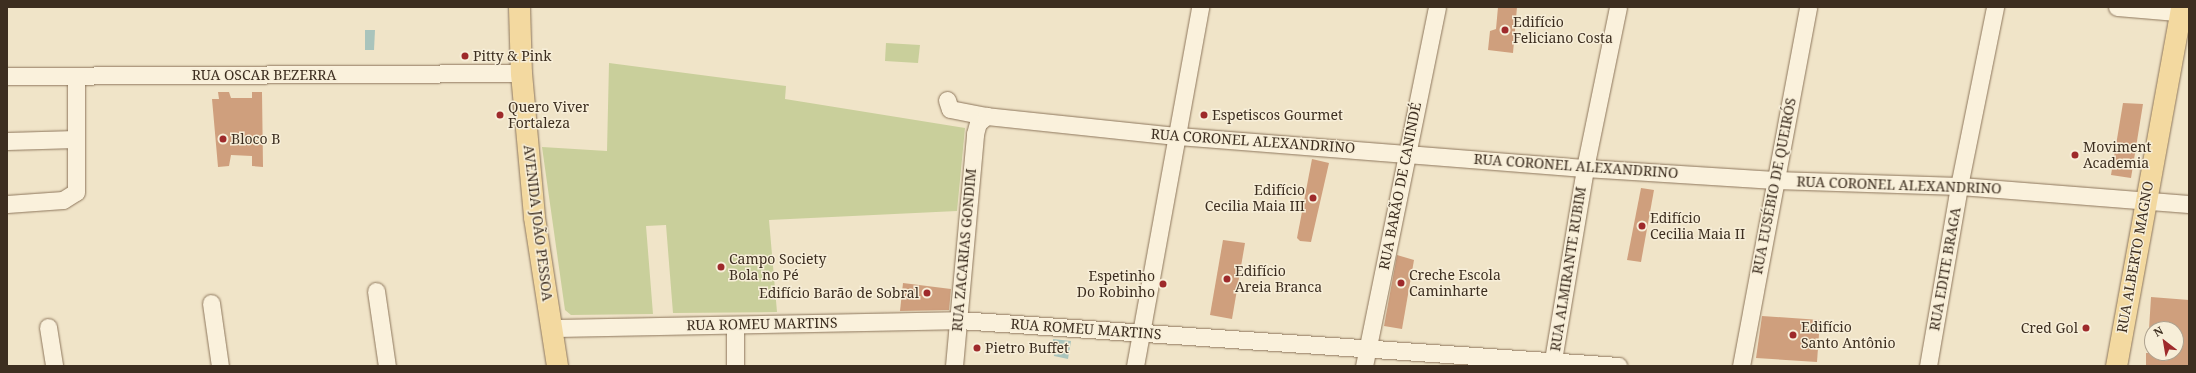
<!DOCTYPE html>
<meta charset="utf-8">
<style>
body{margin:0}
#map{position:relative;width:2196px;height:373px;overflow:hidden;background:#f0e4c8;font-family:"Noto Serif",serif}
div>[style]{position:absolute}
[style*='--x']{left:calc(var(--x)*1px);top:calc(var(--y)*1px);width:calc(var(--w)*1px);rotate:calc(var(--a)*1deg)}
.green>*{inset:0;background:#c9cf9b}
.water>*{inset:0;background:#a9c4bc}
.building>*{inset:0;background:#cf9f7d}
.roads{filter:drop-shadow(0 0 1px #8d765c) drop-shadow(0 0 1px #8d765c)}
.minor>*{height:17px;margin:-8.5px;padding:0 8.5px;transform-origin:8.5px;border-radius:8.5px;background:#faf1dc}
.major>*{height:21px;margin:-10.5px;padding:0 10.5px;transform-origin:10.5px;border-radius:10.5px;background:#f3d9a0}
.dots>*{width:11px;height:11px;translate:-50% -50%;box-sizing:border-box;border:2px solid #f7eed8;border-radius:50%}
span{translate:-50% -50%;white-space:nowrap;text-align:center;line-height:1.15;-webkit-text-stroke:3px #f7eed8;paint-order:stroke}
.poi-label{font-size:14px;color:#3d2e20}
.left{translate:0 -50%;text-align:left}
.right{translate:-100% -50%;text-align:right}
.street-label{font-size:14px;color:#3d2e20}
.frame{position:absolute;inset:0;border:8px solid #3d2e20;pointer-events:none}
.north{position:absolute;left:2144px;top:321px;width:40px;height:40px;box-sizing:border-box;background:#f7eed8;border:1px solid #ada18e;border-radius:50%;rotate:329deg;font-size:11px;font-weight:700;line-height:16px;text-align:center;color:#3d2e20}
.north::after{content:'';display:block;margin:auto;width:14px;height:18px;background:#9e2a2b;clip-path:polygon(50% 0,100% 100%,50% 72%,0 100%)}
</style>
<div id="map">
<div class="green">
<i style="clip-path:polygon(886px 43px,920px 45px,918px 63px,885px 61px)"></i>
<i style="clip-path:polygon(609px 63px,786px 86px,785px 99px,965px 128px,957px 211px,769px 220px,777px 312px,673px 313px,666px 225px,646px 226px,653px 314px,571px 315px,565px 310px,542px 147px,607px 151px)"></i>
</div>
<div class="water">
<i style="clip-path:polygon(365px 30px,375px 30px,374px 50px,365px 50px)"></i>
<i style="clip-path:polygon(1053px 339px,1071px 341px,1068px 359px,1054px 356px)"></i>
</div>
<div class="building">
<i style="clip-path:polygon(1498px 7px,1517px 7px,1513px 53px,1488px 50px,1490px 31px,1496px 29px)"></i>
<i style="clip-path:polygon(218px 92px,229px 92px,231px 98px,252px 98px,252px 92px,262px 92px,263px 167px,252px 166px,252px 156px,231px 155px,229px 166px,218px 167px,212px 99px,219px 99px)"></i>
<i style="clip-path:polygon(2123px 103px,2143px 104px,2131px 178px,2111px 175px)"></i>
<i style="clip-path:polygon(1312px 159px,1329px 163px,1311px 242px,1300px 241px,1297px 238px)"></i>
<i style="clip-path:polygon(1641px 188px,1654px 190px,1641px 262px,1627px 260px)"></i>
<i style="clip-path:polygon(1223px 240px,1245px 243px,1232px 319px,1210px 315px)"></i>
<i style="clip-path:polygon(1397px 255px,1414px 260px,1402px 329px,1384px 326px)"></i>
<i style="clip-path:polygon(903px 283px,951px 289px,949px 310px,900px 311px)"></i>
<i style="clip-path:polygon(2151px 297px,2189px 300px,2189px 366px,2146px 366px,2146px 353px,2176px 353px,2176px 329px,2149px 329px)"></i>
<i style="clip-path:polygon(1762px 316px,1820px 320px,1817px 362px,1756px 358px)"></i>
</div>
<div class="roads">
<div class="minor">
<i style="--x:2117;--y:7;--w:72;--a:4.8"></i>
<i style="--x:7;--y:76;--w:514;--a:-0.33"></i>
<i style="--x:947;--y:100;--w:9;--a:72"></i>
<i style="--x:950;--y:109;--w:37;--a:11"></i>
<i style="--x:7;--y:141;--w:69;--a:-1.7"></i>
<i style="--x:7;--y:204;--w:56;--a:-4.1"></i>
<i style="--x:63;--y:200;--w:15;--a:-32"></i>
<i style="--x:76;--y:192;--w:116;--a:-90"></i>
<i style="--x:376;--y:291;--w:76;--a:81.7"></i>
<i style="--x:211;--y:303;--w:64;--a:81.9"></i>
<i style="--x:735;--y:325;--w:41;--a:90"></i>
<i style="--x:48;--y:327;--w:39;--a:81"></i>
<i style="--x:552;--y:328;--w:407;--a:-1.1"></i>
<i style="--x:959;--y:320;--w:661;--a:3.99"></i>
<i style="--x:954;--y:366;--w:233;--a:-84.8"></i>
<i style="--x:975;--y:134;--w:11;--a:-75"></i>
<i style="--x:978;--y:123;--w:11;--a:-41"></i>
<i style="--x:986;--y:116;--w:192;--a:6"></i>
<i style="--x:1177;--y:136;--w:409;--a:4.5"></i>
<i style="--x:1585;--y:168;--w:190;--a:3.6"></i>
<i style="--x:1775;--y:180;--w:184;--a:1.9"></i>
<i style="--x:1959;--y:186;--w:231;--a:4.5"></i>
<i style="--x:1135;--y:366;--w:365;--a:-79.7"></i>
<i style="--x:1364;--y:366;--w:366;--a:-78.5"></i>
<i style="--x:1552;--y:366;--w:201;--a:-80.5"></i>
<i style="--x:1585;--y:168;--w:164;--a:-78.4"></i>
<i style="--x:1741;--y:366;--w:365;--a:-79.4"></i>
<i style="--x:1928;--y:366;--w:183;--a:-80.2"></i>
<i style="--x:1959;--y:186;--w:183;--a:-78.6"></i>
</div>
<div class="major">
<i style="--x:519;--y:7;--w:66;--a:88.3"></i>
<i style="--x:521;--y:73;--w:145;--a:84.8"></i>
<i style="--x:534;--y:217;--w:151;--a:81.2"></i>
<i style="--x:2116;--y:366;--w:365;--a:-79.7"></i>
</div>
</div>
<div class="dots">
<i style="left:1505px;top:30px;background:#9e2a2b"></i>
<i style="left:465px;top:56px;background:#9e2a2b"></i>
<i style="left:500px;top:115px;background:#9e2a2b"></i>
<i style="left:1204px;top:115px;background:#9e2a2b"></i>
<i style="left:223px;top:139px;background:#9e2a2b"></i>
<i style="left:2075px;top:155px;background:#9e2a2b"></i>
<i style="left:1313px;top:198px;background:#9e2a2b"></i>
<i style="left:1642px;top:226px;background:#9e2a2b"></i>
<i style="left:721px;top:267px;background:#9e2a2b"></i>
<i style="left:1227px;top:279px;background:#9e2a2b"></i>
<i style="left:1401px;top:283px;background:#9e2a2b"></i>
<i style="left:1163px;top:284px;background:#9e2a2b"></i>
<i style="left:927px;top:293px;background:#9e2a2b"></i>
<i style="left:2086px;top:328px;background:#9e2a2b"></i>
<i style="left:1793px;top:335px;background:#9e2a2b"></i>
<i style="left:977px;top:348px;background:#9e2a2b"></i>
</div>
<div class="poi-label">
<span class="left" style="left:1513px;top:30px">Edifício<br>Feliciano Costa</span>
<span class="left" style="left:473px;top:56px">Pitty &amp; Pink</span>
<span class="left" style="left:508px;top:115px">Quero Viver<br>Fortaleza</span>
<span class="left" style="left:1212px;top:115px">Espetiscos Gourmet</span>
<span class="left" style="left:231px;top:139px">Bloco B</span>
<span class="left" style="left:2083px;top:155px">Moviment<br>Academia</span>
<span class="right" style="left:1305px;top:198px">Edifício<br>Cecilia Maia III</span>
<span class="left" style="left:1650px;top:226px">Edifício<br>Cecilia Maia II</span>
<span class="left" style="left:729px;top:267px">Campo Society<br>Bola no Pé</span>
<span class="left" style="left:1235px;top:279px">Edifício<br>Areia Branca</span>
<span class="left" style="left:1409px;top:283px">Creche Escola<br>Caminharte</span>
<span class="right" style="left:1155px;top:284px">Espetinho<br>Do Robinho</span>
<span class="right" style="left:919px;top:293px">Edifício Barão de Sobral</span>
<span class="left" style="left:1801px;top:335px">Edifício<br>Santo Antônio</span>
<span class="right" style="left:2078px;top:328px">Cred Gol</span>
<span class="left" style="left:985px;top:348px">Pietro Buffet</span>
</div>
<div class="street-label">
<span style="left:264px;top:75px">RUA OSCAR BEZERRA</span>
<span style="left:1253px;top:141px;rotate:4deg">RUA CORONEL ALEXANDRINO</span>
<span style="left:1576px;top:166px;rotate:4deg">RUA CORONEL ALEXANDRINO</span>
<span style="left:1899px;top:185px;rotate:2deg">RUA CORONEL ALEXANDRINO</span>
<span style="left:1400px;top:186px;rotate:-79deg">RUA BARÃO DE CANINDÉ</span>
<span style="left:1774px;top:186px;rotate:-79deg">RUA EUSÉBIO DE QUEIRÓS</span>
<span style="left:538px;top:223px;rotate:83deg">AVENIDA JOÃO PESSOA</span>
<span style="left:964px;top:250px;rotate:-85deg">RUA ZACARIAS GONDIM</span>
<span style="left:2135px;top:257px;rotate:-80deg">RUA ALBERTO MAGNO</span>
<span style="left:1568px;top:269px;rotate:-81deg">RUA ALMIRANTE RUBIM</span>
<span style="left:1945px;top:269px;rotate:-80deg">RUA EDITE BRAGA</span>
<span style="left:762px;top:324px;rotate:-1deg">RUA ROMEU MARTINS</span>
<span style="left:1086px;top:329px;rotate:4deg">RUA ROMEU MARTINS</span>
</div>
<div class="frame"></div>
<div class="north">N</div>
</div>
